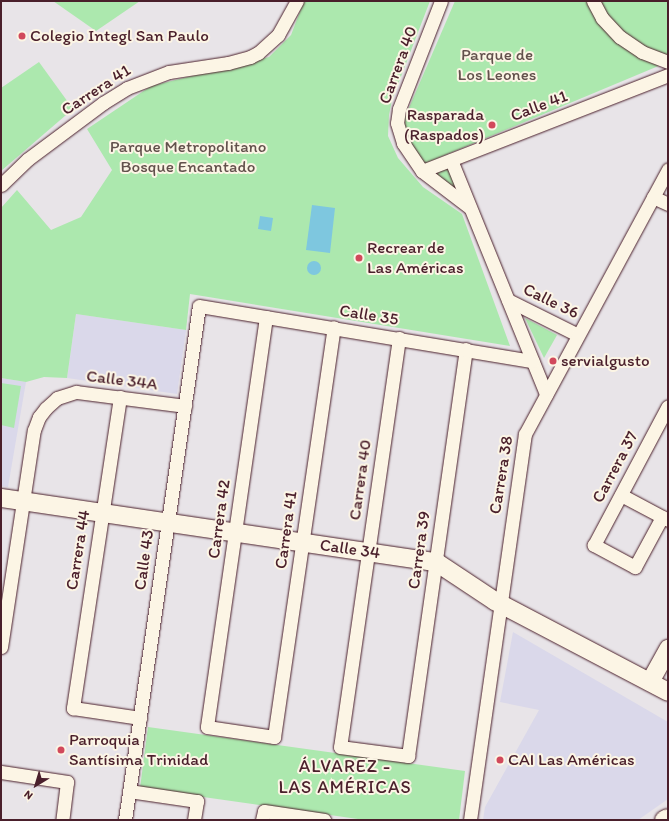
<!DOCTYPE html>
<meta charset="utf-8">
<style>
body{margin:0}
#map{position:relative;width:669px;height:821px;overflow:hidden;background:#e8e4e8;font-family:Itim,sans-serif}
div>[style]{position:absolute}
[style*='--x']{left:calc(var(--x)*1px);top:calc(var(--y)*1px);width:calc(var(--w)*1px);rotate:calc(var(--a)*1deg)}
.built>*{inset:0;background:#dad8ea}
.green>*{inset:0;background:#ace8ae}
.water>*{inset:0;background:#7ec7df}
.round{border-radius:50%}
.roads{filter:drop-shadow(0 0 1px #4a1f2b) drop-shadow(0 0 1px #4a1f2b)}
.street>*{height:13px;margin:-6.5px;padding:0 6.5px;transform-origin:6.5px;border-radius:6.5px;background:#fcf5e5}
.secondary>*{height:18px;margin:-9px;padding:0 9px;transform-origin:9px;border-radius:9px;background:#fcf5e5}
.dots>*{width:11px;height:11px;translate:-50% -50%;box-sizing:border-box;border:2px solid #fcf5e5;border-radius:50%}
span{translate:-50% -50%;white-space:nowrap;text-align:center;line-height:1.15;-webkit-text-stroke:4px #fcf5e5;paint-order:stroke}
.poi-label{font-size:17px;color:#4a1f2b}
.left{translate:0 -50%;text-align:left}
.right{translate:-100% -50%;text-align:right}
.park-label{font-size:17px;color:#62514c}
.street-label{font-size:17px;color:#4a1f2b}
.neighbourhood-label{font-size:18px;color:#4a1f2b;letter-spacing:1px}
.frame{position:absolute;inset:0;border:2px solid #4a1f2b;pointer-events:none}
.north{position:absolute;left:16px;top:765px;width:40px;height:40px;-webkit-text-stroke:3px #fcf5e5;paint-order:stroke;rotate:218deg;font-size:11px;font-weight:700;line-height:16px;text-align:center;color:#4a1f2b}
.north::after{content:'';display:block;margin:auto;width:14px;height:18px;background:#4a1f2b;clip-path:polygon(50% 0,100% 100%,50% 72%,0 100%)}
</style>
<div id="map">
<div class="built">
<i style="clip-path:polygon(76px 314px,186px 330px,177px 394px,67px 378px)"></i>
<i style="clip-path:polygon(1px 378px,26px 382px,8px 487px,1px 486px)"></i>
<i style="clip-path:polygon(513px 632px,668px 722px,668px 799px,638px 820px,483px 820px,485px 807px,539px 710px,500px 702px)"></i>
</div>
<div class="green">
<i style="clip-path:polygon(53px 1px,140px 1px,96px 31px)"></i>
<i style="clip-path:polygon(304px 1px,430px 1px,392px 100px,389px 115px,388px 136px,398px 158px,423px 187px,462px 214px,510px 346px,190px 294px,186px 330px,76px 314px,67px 378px,44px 377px,26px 382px,1px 378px,1px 208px,17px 190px,51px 230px,81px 217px,112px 170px,87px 129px,151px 86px,269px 57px,291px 35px)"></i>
<i style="clip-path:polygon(455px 1px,668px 1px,668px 62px,424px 164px,407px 141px,404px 131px,405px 117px)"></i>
<i style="clip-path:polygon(39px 62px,73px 109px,1px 171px,1px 88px)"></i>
<i style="clip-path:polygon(447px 167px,458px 191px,433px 173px)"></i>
<i style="clip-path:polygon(525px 318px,557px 335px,544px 358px)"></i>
<i style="clip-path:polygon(1px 383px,21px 386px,14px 428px,1px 425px)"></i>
<i style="clip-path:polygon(148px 727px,465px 771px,459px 820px,365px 820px,140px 788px)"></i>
</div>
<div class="water">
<i style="clip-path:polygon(312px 205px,335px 208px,330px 253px,306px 250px)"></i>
<i style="clip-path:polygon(260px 216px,273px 218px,271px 231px,258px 229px)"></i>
<i class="round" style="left:307px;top:261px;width:14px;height:14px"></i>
</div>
<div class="roads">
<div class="street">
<i style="--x:441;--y:1;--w:116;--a:111.3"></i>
<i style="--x:399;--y:109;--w:14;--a:98"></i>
<i style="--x:397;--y:123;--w:21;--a:73"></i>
<i style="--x:403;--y:143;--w:34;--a:56"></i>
<i style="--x:422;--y:171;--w:59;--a:37.5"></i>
<i style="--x:593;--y:1;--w:19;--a:62"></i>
<i style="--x:602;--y:18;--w:26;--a:47"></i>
<i style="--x:620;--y:37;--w:27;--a:34"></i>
<i style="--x:642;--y:52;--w:28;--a:21"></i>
<i style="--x:451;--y:160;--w:253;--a:67.9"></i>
<i style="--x:422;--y:171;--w:264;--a:-21.3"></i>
<i style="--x:1;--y:185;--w:37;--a:-44"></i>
<i style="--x:28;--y:159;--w:94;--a:-36.7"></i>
<i style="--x:103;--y:103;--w:28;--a:-32"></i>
<i style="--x:127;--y:88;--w:45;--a:-20.9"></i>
<i style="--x:169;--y:72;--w:60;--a:-8.7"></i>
<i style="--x:228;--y:63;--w:23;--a:-15"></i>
<i style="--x:250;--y:57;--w:9;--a:-27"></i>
<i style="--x:258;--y:53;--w:27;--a:-42"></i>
<i style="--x:278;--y:35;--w:39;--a:-61"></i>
<i style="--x:653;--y:197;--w:17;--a:25"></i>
<i style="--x:508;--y:300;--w:78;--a:26.6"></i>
<i style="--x:266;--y:317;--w:414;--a:98.2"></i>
<i style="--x:207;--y:727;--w:68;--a:8.5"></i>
<i style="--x:274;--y:737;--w:414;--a:-81.7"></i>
<i style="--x:399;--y:338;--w:413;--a:98.2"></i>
<i style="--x:340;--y:747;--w:69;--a:7.5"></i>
<i style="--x:408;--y:756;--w:411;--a:-81.9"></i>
<i style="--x:120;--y:397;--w:315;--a:98.6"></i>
<i style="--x:73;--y:708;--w:68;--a:8.5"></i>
<i style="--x:621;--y:495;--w:53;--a:28"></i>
<i style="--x:662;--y:517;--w:57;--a:118.4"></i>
<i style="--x:635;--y:567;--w:47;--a:-151.8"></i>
<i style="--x:594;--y:545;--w:157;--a:-62"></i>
<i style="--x:1;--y:647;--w:219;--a:-81.4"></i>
<i style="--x:34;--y:430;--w:14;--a:-69"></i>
<i style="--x:39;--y:417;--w:11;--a:-52"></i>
<i style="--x:46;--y:408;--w:15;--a:-42"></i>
<i style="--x:57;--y:398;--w:20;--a:-18"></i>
<i style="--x:76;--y:392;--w:110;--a:7.3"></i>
<i style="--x:1;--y:772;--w:67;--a:8.6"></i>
<i style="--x:67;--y:782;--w:38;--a:97"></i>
<i style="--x:129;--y:791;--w:69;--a:8.4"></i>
<i style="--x:197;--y:801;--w:19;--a:99"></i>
<i style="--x:125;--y:820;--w:519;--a:-81.81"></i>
<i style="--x:199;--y:306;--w:338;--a:9.4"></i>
<i style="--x:262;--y:820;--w:9;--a:-77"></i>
<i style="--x:264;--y:811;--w:61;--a:8.5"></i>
<i style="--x:470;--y:820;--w:390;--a:-81.9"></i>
<i style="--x:525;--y:434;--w:301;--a:-61.6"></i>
</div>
<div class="secondary">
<i style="--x:1;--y:498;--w:440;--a:8.4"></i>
<i style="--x:436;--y:562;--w:71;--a:33.5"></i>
<i style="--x:495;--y:601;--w:195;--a:27.7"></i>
<i style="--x:650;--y:682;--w:38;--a:-61"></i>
<i style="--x:664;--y:820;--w:4;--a:-27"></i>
</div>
</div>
<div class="dots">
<i style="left:22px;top:36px;background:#d1495b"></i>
<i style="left:492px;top:125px;background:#d1495b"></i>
<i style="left:359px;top:258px;background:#d1495b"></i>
<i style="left:553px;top:361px;background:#d1495b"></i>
<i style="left:61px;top:750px;background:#d1495b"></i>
<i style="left:500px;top:760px;background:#d1495b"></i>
</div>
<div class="poi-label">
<span class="left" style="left:30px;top:36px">Colegio Integl San Paulo</span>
<span class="right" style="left:484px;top:125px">Rasparada<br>(Raspados)</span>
<span class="left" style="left:367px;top:258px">Recrear de<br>Las Américas</span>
<span class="left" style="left:561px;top:361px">servialgusto</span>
<span class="left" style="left:69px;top:750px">Parroquia<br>Santísima Trinidad</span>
<span class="left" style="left:508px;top:760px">CAI Las Américas</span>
</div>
<div class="park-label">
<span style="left:497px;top:65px">Parque de<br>Los Leones</span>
<span style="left:188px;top:157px">Parque Metropolitano<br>Bosque Encantado</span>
</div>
<div class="street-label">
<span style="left:398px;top:65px;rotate:-70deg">Carrera 40</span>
<span style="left:96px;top:90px;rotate:-33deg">Carrera 41</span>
<span style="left:539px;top:106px;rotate:-21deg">Calle 41</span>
<span style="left:551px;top:301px;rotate:26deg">Calle 36</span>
<span style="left:369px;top:315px;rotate:9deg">Calle 35</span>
<span style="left:122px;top:380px;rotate:7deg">Calle 34A</span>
<span style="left:615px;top:467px;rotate:-62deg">Carrera 37</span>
<span style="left:501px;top:475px;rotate:-81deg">Carrera 38</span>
<span style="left:360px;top:480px;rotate:-82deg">Carrera 40</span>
<span style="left:219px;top:519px;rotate:-82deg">Carrera 42</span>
<span style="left:286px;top:530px;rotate:-82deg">Carrera 41</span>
<span style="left:350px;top:549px;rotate:8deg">Calle 34</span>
<span style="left:78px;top:550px;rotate:-81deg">Carrera 44</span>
<span style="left:419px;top:550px;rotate:-82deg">Carrera 39</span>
<span style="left:144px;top:560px;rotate:-82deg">Calle 43</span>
</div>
<div class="neighbourhood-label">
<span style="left:345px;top:777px">ÁLVAREZ -<br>LAS AMÉRICAS</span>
</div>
<div class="frame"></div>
<div class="north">N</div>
</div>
